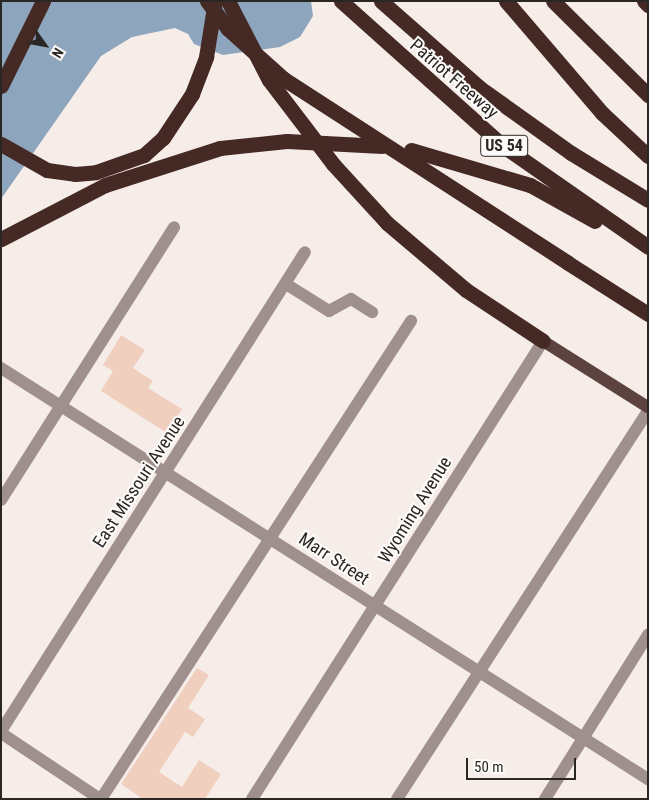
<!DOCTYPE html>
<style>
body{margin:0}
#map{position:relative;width:649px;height:800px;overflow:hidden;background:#f7ede8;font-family:"Roboto Condensed",sans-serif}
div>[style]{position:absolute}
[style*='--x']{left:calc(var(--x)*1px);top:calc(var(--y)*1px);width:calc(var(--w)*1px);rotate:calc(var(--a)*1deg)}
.water>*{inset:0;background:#8da5bd}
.building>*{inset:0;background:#f0cfbf}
.minor>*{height:12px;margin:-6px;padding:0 6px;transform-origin:6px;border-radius:6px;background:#a0908d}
.major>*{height:12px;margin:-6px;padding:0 6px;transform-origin:6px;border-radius:6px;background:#5d433f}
.highway>*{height:15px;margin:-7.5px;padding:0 7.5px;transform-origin:7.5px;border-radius:7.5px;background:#452924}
.highway-bridge>*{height:15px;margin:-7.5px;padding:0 7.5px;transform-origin:7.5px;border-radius:7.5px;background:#452924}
span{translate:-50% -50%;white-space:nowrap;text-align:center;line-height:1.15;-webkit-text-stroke:4px #fefcfb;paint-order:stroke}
.shield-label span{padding:1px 4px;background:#fefcfb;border:1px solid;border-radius:4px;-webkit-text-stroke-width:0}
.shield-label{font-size:16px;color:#292624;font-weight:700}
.street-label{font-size:18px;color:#292624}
.frame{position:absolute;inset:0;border:2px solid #292624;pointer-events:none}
.north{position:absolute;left:20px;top:20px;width:50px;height:50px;-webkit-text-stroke:4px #fefcfb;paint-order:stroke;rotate:122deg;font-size:14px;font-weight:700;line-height:20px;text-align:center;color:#292624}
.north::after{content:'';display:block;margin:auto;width:18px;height:22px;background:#292624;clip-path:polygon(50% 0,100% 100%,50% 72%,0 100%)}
.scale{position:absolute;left:466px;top:758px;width:110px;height:22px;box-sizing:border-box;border:2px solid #292624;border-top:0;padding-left:6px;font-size:15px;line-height:18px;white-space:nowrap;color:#292624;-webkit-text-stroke:4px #fefcfb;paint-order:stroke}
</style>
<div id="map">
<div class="water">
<i style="clip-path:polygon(1px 1px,311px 1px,313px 16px,300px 37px,280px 47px,223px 55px,194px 44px,188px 34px,175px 28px,132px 37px,101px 56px,1px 199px)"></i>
</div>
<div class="building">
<i style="clip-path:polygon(121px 335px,145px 350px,133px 368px,153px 381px,148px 388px,182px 409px,167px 433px,101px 391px,113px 371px,103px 365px)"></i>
<i style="clip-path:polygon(197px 668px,209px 675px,188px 708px,205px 719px,193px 737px,185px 732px,159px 772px,182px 787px,199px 760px,221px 774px,205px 799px,143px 799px,121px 784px)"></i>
</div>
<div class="minor">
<i style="--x:286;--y:284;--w:51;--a:32.1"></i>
<i style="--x:329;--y:311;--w:25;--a:-29"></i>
<i style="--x:351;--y:299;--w:25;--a:32"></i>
<i style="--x:1;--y:368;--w:767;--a:32.43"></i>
<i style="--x:1;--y:500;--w:323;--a:-57.6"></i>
<i style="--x:1;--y:731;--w:567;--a:-57.6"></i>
<i style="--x:1;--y:733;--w:119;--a:33.7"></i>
<i style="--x:101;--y:799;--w:570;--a:-57.04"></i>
<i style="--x:252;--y:799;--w:543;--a:-57.57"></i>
<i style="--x:397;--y:799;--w:462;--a:-57.1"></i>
<i style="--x:545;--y:799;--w:194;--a:-57.9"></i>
</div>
<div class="major">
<i style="--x:543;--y:341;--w:124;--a:32.2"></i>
</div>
<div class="highway">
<i style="--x:228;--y:1;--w:89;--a:62.6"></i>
<i style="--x:269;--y:80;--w:106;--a:52.7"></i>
<i style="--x:333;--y:164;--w:80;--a:47.5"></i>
<i style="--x:387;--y:223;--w:104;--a:40.3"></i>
<i style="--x:466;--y:290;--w:92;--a:33.5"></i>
<i style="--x:341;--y:1;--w:216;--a:41.8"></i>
<i style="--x:502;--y:145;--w:178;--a:34.9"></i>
<i style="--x:381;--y:1;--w:132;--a:41.3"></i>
<i style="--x:480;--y:88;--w:112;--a:35.5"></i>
<i style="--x:571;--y:153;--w:90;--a:31.4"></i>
<i style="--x:506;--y:1;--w:148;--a:49.4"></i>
<i style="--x:602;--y:113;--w:63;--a:43.1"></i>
<i style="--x:553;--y:1;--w:134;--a:44.7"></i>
<i style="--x:644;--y:1;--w:6;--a:45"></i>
<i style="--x:1;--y:86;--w:95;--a:-63.7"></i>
<i style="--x:1;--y:144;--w:53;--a:29.5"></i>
<i style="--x:47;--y:170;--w:28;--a:8"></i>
<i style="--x:75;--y:174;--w:21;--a:-5"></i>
<i style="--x:96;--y:172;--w:51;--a:-19.5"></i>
<i style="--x:144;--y:155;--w:25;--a:-42"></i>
<i style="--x:163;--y:138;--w:53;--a:-56.6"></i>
<i style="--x:192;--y:94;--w:40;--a:-69"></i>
<i style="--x:206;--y:57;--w:57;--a:-80.9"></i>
<i style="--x:411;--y:150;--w:124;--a:16.4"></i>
<i style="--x:530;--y:185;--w:74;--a:29"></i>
<i style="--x:568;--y:263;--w:95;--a:32.5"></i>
</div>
<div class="highway-bridge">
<i style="--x:207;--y:1;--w:35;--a:53"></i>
<i style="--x:228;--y:29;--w:75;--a:41.8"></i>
<i style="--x:284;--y:79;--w:338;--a:32.9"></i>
<i style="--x:1;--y:239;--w:117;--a:-27.4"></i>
<i style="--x:105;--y:185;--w:121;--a:-17.8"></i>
<i style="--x:220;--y:148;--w:67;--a:-6"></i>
<i style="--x:287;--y:141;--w:95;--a:3"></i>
</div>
<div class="shield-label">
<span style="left:504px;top:146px">US 54</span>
</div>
<div class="street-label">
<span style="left:454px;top:79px;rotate:41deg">Patriot Freeway</span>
<span style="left:139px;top:482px;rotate:-57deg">East Missouri Avenue</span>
<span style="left:415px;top:510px;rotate:-58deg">Wyoming Avenue</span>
<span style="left:334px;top:559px;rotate:33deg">Marr Street</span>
</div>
<div class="frame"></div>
<div class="north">N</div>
<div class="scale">50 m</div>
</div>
